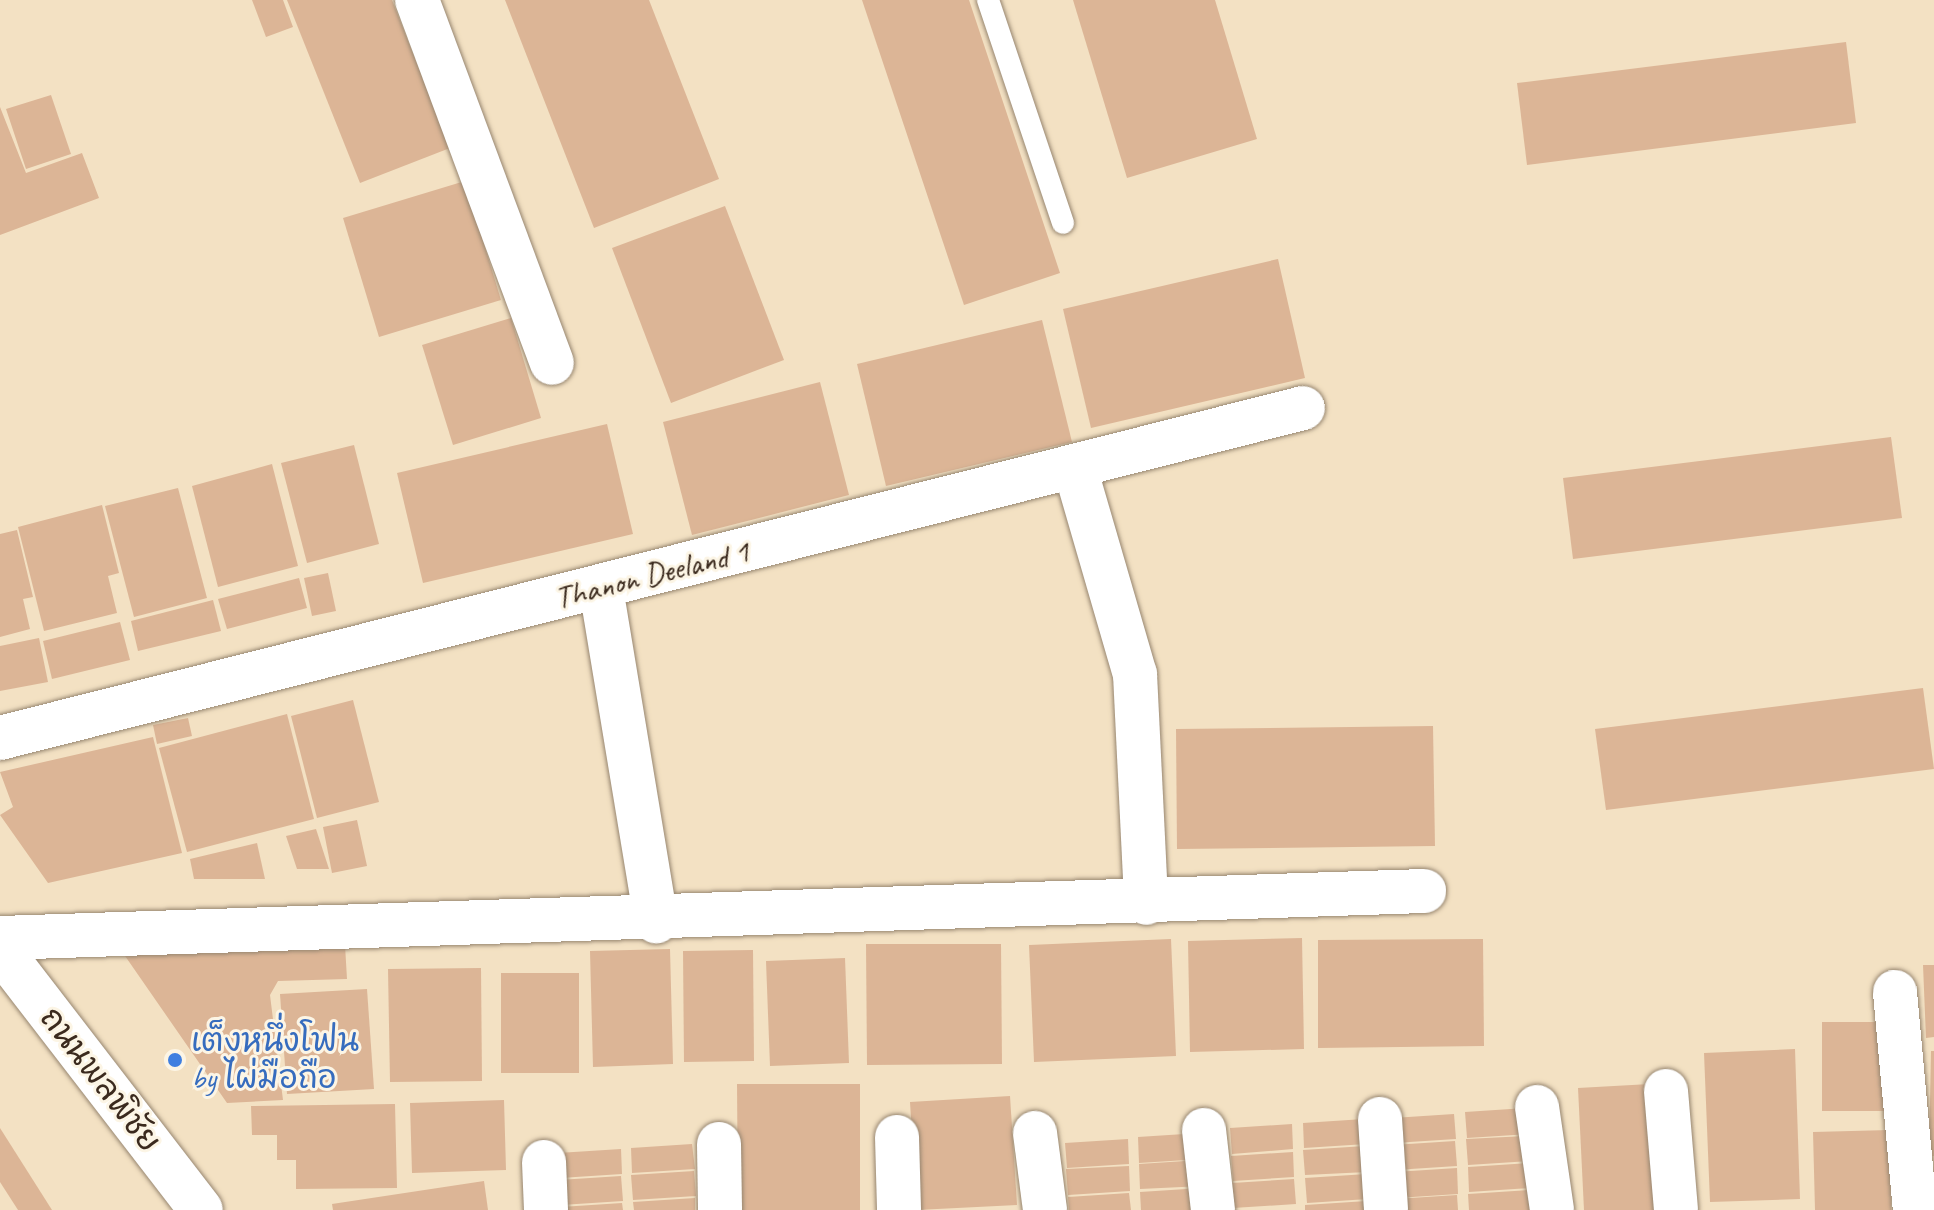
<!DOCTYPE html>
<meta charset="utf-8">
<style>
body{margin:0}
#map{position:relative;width:1934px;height:1210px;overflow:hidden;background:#f3e1c3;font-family:Caveat,"Playpen Sans Thai",sans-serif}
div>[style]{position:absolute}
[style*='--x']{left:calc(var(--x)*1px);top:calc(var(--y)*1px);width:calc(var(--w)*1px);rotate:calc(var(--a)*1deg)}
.building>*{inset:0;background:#dcb596}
.roads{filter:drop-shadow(0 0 2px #978670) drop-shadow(0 0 2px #978670)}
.service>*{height:22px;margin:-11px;padding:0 11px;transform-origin:11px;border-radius:11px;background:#fff}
.minor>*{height:44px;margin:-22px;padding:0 22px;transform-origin:22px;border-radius:22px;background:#fff}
.tertiary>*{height:44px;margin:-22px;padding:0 22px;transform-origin:22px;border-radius:22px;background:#fff}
.dots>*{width:22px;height:22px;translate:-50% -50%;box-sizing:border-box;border:4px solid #fcf5e5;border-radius:50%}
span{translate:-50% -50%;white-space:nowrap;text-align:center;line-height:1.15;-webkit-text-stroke:6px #fcf5e5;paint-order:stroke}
.street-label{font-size:32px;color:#3b2a1e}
.shop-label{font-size:32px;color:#366cbe}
.left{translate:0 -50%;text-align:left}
</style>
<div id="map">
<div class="building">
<i style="clip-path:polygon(252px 0,283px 0,293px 27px,266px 37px)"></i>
<i style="clip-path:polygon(287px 0,392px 0,450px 148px,360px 183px)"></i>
<i style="clip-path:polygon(505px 0,649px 0,719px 179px,594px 228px)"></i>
<i style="clip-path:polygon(862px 0,969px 0,1060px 273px,964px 305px)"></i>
<i style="clip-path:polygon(1073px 0,1215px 0,1257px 139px,1127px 178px)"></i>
<i style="clip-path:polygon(1846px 42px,1856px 123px,1527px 165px,1517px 83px)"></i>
<i style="clip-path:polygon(51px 95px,71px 154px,26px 169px,6px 109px)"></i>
<i style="clip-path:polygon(0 107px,26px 173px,82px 153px,99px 198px,0 235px)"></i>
<i style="clip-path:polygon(465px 181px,501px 300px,379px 337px,343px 218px)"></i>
<i style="clip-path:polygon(725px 206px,784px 360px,671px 403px,612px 248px)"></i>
<i style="clip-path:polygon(1278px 259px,1305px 378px,1091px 428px,1063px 309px)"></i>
<i style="clip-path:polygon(511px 318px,541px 418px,453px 445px,422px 345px)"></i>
<i style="clip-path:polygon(1042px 320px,1072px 442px,886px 486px,857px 364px)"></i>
<i style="clip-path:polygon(820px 382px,849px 495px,692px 535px,663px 422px)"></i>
<i style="clip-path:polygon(607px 424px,633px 534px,423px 583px,397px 473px)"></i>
<i style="clip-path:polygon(1891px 437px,1902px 518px,1573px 559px,1563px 478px)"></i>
<i style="clip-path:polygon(354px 445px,379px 544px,307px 563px,281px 463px)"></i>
<i style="clip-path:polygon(272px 464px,298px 566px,218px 587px,192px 486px)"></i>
<i style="clip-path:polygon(178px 488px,207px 598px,134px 617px,105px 506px)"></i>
<i style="clip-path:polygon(102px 505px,119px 573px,108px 576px,117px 613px,44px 631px,18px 527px)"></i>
<i style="clip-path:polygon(17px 530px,33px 597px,23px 599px,30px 629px,0 637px,0 534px)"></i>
<i style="clip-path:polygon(328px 573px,336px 611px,312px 616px,304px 578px)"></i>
<i style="clip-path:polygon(299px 578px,307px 608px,227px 629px,218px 599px)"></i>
<i style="clip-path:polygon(213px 600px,221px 631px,138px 651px,131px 621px)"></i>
<i style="clip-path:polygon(120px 622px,130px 660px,52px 679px,43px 641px)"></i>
<i style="clip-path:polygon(39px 638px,48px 682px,0 691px,0 646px)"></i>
<i style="clip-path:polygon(1923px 688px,1934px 769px,1606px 810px,1595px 729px)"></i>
<i style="clip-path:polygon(353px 700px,379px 802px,317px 818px,291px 716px)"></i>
<i style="clip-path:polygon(287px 714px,314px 819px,187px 852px,159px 748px)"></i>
<i style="clip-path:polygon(188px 718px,192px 736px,157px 744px,153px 725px)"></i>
<i style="clip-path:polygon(1433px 726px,1435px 846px,1177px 849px,1176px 729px)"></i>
<i style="clip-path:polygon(153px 737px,182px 853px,48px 883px,0 815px,13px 807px,0 772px)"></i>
<i style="clip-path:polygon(357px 820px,367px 866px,332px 873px,323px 827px)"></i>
<i style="clip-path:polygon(316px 829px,329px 869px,297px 869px,286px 836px)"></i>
<i style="clip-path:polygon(257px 843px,265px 879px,194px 879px,190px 859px)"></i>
<i style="clip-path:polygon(1302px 938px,1304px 1049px,1190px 1052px,1188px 941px)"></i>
<i style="clip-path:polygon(1171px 939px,1176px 1056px,1034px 1062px,1029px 945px)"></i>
<i style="clip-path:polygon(1483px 939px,1484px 1046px,1318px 1048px,1318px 940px)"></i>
<i style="clip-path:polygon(866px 944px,1001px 944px,1002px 1064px,867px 1065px)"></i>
<i style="clip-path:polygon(345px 945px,347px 979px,278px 981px,270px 995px,283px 1100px,227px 1103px,123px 953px)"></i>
<i style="clip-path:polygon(670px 949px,673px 1064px,593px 1067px,590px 951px)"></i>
<i style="clip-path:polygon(753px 950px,754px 1061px,684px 1062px,683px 951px)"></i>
<i style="clip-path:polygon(845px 958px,849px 1063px,770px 1066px,766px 961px)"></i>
<i style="clip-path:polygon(1923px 965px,1934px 965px,1934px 1037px,1926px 1038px)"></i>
<i style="clip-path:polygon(481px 968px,482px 1081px,390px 1082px,388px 969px)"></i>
<i style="clip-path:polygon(501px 973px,579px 973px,579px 1073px,501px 1073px)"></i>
<i style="clip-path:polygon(367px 989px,374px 1089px,287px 1094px,280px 994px)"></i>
<i style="clip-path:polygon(1822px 1022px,1886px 1022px,1886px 1111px,1822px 1111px)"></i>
<i style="clip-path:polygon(1795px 1049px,1800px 1199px,1710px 1202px,1704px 1053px)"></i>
<i style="clip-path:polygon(1931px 1051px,1934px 1051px,1934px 1156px,1929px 1156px)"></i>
<i style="clip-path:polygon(737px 1084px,860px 1084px,860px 1210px,738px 1210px)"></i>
<i style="clip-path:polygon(1650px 1084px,1656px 1210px,1584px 1210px,1578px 1088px)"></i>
<i style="clip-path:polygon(1010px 1096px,1017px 1205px,917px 1210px,910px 1102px)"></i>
<i style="clip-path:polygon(504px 1100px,506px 1170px,412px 1173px,410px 1103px)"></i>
<i style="clip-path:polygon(395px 1104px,397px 1188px,296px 1189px,296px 1160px,277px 1160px,277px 1135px,252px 1135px,251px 1106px)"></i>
<i style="clip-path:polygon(1527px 1108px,1528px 1134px,1467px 1138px,1465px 1112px)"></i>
<i style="clip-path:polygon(1454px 1114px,1456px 1139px,1394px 1143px,1393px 1118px)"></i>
<i style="clip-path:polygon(1364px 1119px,1366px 1144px,1304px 1148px,1303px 1123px)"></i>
<i style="clip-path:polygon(1292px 1124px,1293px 1149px,1232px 1154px,1230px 1128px)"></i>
<i style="clip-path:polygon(0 1128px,52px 1210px,18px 1210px,0 1182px)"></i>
<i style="clip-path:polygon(1890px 1130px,1891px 1210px,1815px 1210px,1813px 1132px)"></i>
<i style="clip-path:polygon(1200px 1133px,1202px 1159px,1139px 1163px,1138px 1137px)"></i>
<i style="clip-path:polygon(1528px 1136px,1530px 1161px,1468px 1165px,1466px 1139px)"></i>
<i style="clip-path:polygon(1128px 1139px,1129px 1164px,1067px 1168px,1065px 1143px)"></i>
<i style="clip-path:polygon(1455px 1141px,1457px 1166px,1395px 1170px,1393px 1145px)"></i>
<i style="clip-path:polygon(692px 1144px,695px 1169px,632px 1173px,631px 1148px)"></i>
<i style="clip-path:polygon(1365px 1146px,1367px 1172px,1305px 1175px,1303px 1150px)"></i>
<i style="clip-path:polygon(621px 1149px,622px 1174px,560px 1178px,558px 1153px)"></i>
<i style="clip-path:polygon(1293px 1152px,1294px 1177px,1233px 1181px,1231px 1156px)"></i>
<i style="clip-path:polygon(1201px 1160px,1203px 1186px,1140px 1189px,1139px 1164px)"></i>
<i style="clip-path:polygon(1529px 1163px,1531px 1188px,1469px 1192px,1468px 1167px)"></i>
<i style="clip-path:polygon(1129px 1166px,1130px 1191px,1068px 1195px,1066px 1169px)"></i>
<i style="clip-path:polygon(1457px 1168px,1458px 1194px,1397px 1198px,1395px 1172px)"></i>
<i style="clip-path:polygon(694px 1171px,696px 1196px,633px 1200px,631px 1175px)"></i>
<i style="clip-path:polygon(1367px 1174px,1368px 1199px,1307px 1203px,1305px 1178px)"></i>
<i style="clip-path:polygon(621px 1176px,623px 1201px,561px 1205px,559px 1180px)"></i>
<i style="clip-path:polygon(1294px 1179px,1296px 1204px,1233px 1208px,1232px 1183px)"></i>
<i style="clip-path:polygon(484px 1181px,488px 1210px,333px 1210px,332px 1204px)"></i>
<i style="clip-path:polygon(1202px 1188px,1203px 1210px,1141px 1210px,1140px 1192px)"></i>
<i style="clip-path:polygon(1529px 1190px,1530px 1210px,1469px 1210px,1468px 1194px)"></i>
<i style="clip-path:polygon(1129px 1193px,1131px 1210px,1069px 1210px,1068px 1197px)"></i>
<i style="clip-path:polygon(1457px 1195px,1458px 1210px,1396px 1210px,1395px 1199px)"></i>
<i style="clip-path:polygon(695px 1198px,695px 1210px,634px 1210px,633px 1202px)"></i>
<i style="clip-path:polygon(1367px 1201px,1367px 1210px,1305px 1210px,1305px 1205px)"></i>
<i style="clip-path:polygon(622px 1203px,623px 1210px,561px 1210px,561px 1207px)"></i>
</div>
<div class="roads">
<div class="service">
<i style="--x:988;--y:0;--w:235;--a:71.4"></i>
</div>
<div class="minor">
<i style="--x:417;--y:0;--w:387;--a:69.6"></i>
<i style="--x:1075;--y:468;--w:215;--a:73.8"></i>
<i style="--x:1135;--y:674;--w:229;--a:87.2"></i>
<i style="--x:601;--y:588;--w:338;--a:80.6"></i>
<i style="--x:0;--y:738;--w:1344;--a:-14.21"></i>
<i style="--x:0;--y:938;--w:1425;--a:-1.89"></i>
<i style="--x:1895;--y:992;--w:219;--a:84.8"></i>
<i style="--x:1666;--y:1091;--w:119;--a:85.2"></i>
<i style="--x:1537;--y:1107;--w:104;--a:81.7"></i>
<i style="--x:1380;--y:1119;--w:91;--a:86.2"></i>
<i style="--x:1204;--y:1130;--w:81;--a:83.6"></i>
<i style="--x:1035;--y:1133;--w:78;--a:82.6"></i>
<i style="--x:897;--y:1137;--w:73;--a:88.4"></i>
<i style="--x:719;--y:1144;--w:66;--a:89.1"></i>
<i style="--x:544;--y:1162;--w:48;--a:87.6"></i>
</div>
<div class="tertiary">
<i style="--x:0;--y:949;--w:329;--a:52.4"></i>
</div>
</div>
<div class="dots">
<i style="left:175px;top:1060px;background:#3f7fe0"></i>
</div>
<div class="street-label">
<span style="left:652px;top:575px;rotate:-14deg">Thanon Deeland 1</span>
<span style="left:100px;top:1080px;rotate:52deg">ถนนพลพิชัย</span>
</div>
<div class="shop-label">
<span class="left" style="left:191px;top:1060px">เต็งหนึ่งโฟน<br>by ไผ่มือถือ</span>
</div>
</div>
